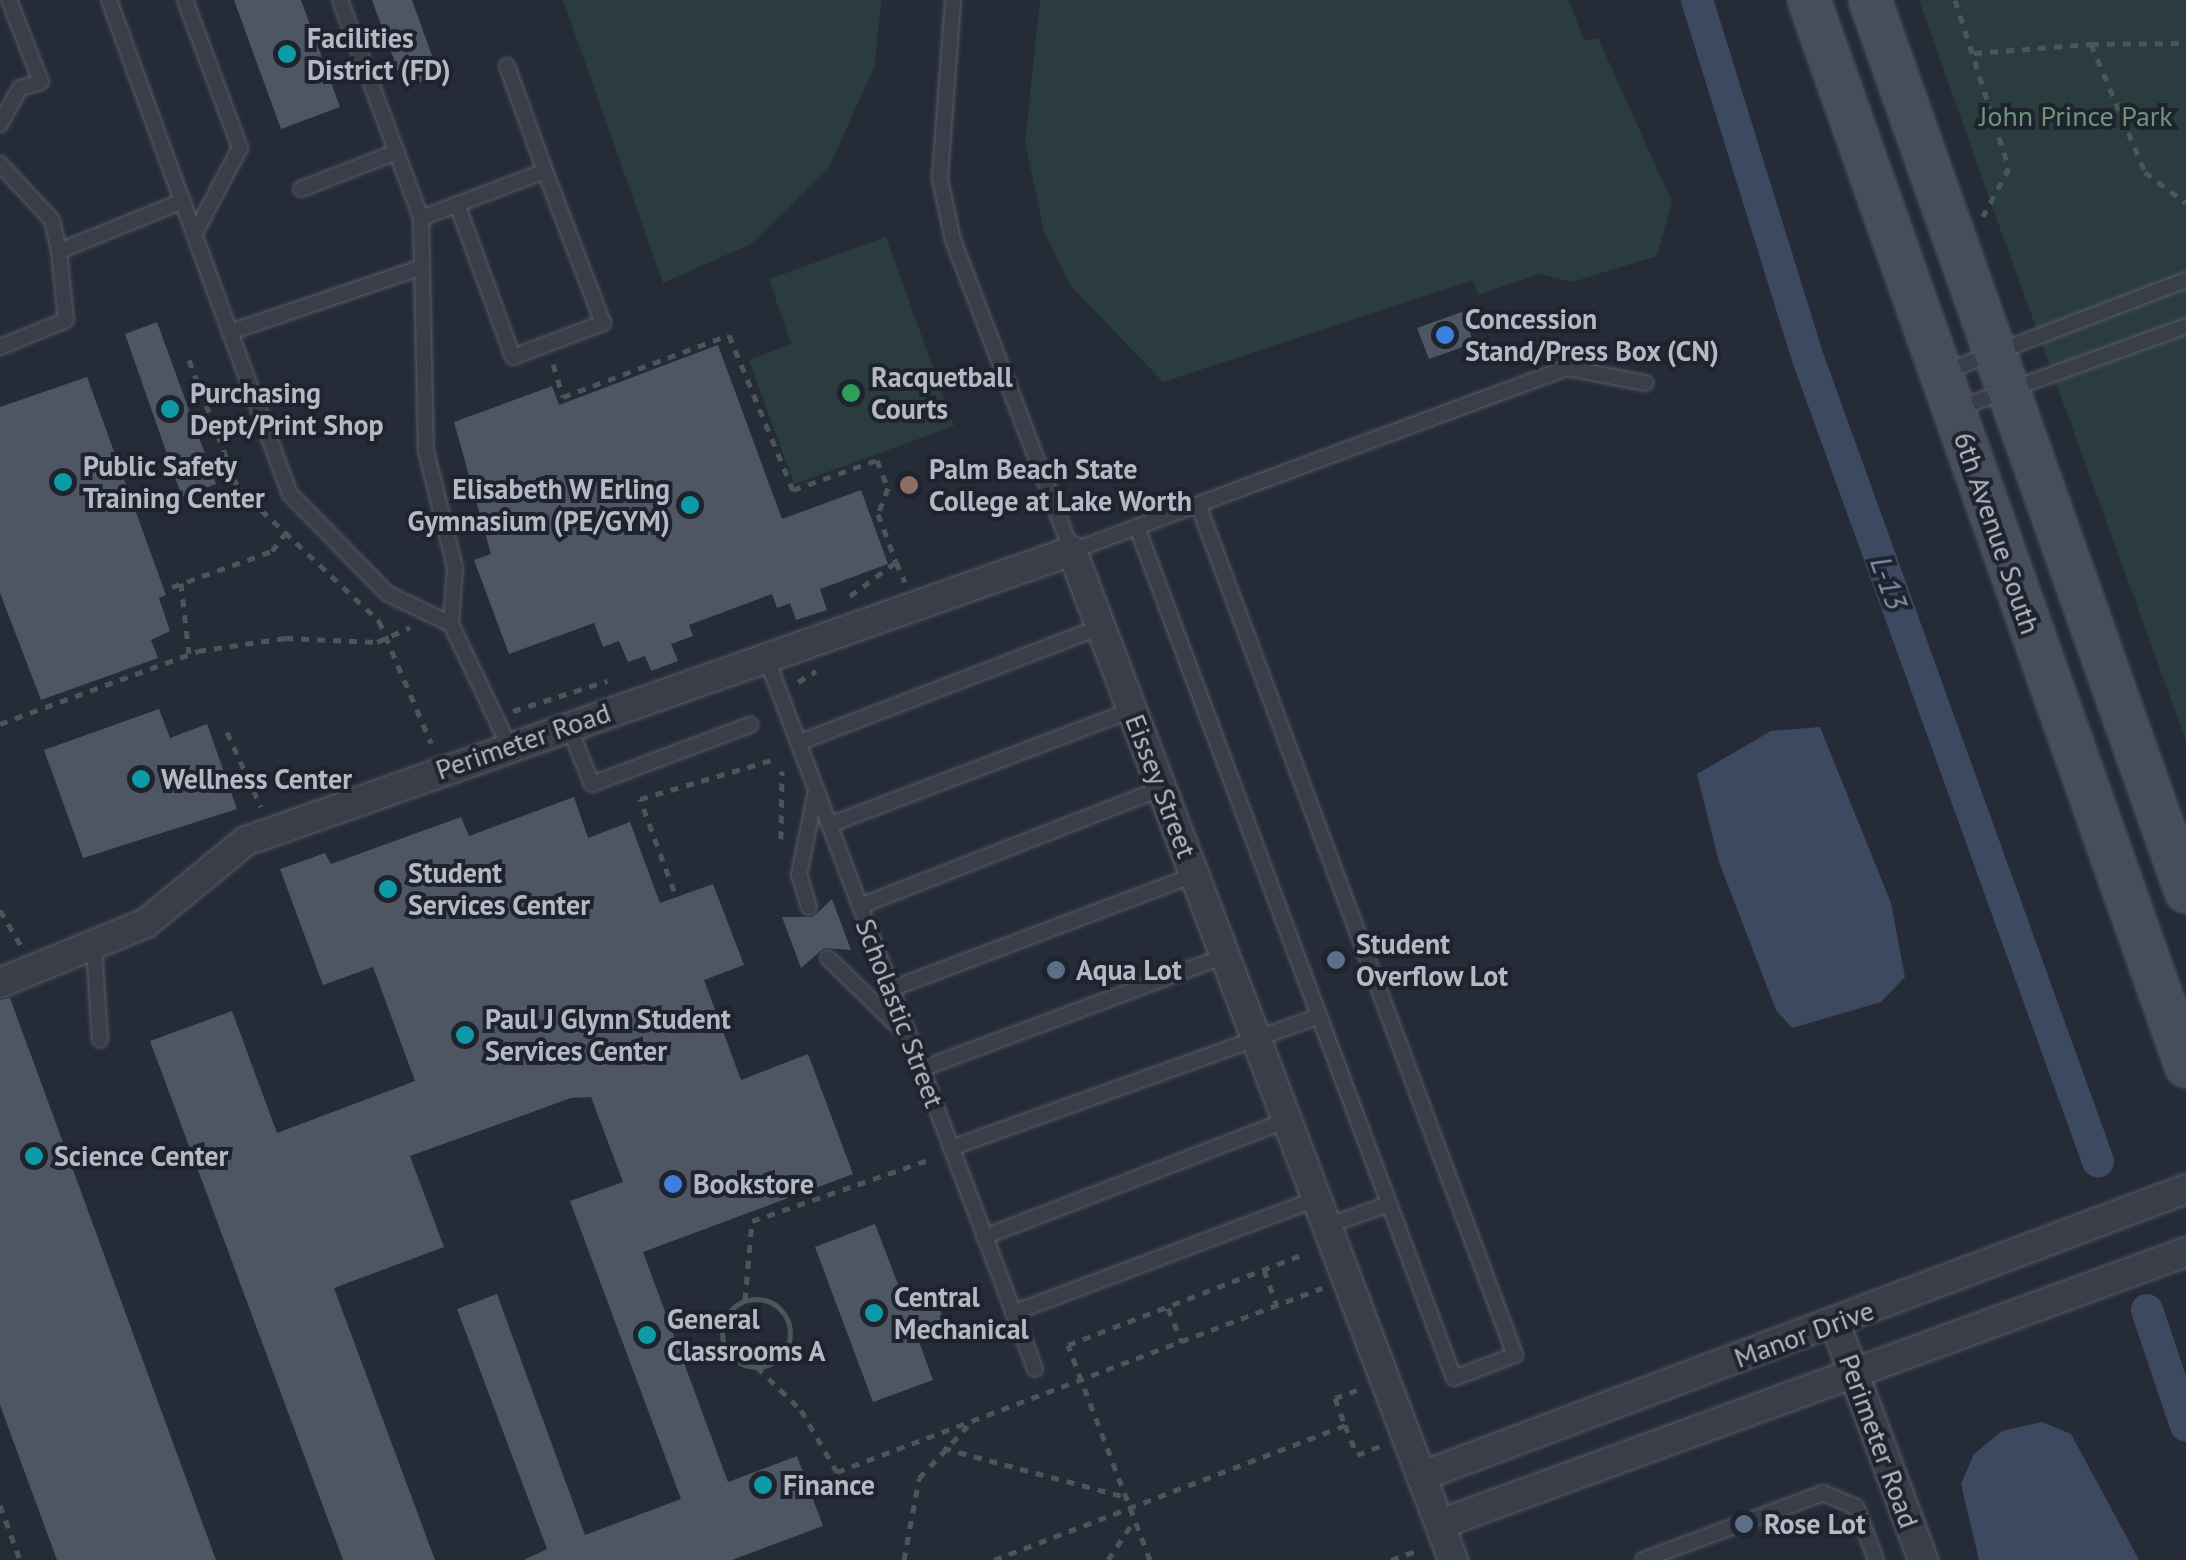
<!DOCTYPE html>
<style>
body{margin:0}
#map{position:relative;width:2186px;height:1560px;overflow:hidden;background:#252c38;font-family:"PT Sans",sans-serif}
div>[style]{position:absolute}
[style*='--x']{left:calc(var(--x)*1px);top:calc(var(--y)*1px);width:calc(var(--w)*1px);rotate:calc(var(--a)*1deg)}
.green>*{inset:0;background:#2b3c3e}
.water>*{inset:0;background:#3d4960}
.canal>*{height:32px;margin:-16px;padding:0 16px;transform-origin:16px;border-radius:16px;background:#3d4960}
.building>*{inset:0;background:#4e5664}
.path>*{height:5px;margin-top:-2.5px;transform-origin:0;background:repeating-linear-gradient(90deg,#49575b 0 8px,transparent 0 16px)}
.path>.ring{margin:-2.5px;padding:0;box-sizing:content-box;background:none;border:5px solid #49575b;border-radius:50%}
.roads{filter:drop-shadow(0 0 2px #575c67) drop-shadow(0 0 2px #575c67)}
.lane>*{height:14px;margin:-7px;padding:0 7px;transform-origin:7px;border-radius:7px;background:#393e49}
.street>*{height:28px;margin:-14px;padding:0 14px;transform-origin:14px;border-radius:14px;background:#393e49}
.secondary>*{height:40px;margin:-20px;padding:0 20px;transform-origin:20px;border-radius:20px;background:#474e5b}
.dots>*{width:28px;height:28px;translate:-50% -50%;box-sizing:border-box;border:5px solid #1e232e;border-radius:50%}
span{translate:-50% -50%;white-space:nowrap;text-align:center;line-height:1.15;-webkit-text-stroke:8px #1e232e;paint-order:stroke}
.poi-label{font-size:28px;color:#b4b9c5;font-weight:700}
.left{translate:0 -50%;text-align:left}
.right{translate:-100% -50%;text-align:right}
.park-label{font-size:28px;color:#6e9378}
.street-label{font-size:28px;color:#b4b9c5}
.water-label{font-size:30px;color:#7f8eaa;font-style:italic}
</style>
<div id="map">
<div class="green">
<i style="clip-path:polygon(563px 0,881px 0,881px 5px,874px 68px,828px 169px,751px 244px,663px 283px)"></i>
<i style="clip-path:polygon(1040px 0,1569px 0,1584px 41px,1598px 38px,1672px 202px,1657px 256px,1572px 282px,1539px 274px,1478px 295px,1473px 280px,1163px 382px,1070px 285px,1044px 231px,1025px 143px)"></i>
<i style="clip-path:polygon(1919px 0,2186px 0,2186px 741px,2001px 231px)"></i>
<i style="clip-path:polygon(886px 237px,954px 426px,794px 484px,749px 360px,791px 344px,769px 279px)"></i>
</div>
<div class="water">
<i style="clip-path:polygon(1820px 727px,1891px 903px,1905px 977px,1881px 1002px,1792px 1028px,1776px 1010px,1719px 862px,1697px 774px,1771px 731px)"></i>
<i style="clip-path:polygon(2042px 1422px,2071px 1434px,2139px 1560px,1979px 1560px,1961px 1484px,1974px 1454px,2002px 1431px)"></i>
</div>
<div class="canal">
<i style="--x:1697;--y:0;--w:378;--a:72.8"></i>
<i style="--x:1809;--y:361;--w:851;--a:70.14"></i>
<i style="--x:2147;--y:1310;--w:122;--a:71.4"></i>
</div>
<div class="building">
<i style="clip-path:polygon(234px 0,301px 0,340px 107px,281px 129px)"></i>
<i style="clip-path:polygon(372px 0,412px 0,439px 75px,404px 88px)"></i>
<i style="clip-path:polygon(1462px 312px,1474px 343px,1429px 359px,1417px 328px)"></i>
<i style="clip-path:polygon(157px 322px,216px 484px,182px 497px,125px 334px)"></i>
<i style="clip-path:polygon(718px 345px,782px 519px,861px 490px,888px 564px,820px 589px,827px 610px,796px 620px,790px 603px,777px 608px,772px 594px,689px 625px,693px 636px,671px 644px,678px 661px,651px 671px,645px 656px,628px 662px,619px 641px,603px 647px,594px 623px,509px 654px,474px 560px,491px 554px,454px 422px,552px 386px,559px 405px)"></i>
<i style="clip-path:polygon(87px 377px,166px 595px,159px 598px,170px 631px,151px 640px,158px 658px,41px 700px,0 593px,0 407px)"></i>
<i style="clip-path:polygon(159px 709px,170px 738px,207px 724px,237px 809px,83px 858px,44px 750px)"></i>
<i style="clip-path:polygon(574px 797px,588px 838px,630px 822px,660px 903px,713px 884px,744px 965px,704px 980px,741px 1080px,808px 1054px,853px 1174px,643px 1252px,728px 1482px,797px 1456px,823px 1526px,732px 1560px,524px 1560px,547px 1549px,457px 1309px,497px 1294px,585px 1535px,681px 1499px,570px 1201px,623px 1182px,591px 1097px,571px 1098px,410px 1156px,444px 1247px,334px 1288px,435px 1560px,343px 1560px,150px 1041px,232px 1011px,277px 1133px,415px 1081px,373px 967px,323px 985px,280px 869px,325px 853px,331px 864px,461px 817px,469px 836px)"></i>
<i style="clip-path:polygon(832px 899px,851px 950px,824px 948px,801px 968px,782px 917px,813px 917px)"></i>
<i style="clip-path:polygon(10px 998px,216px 1560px,57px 1560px,0 1405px,0 1000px)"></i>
<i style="clip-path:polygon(875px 1224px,904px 1300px,932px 1289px,944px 1320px,915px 1331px,933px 1380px,873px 1402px,815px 1247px)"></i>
</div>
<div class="path">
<i style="--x:1955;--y:0;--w:176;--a:72.2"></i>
<i style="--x:2009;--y:168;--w:55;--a:118.4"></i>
<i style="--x:2091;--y:44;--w:95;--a:-0.6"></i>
<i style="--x:1974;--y:53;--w:117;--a:-4.4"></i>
<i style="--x:2091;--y:44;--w:139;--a:67.1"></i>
<i style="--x:2145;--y:172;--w:51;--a:37.1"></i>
<i style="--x:189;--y:360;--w:137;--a:69.1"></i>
<i style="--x:238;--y:488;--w:194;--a:43.3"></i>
<i style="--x:379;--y:621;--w:133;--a:66.9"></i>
<i style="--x:553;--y:364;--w:34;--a:73"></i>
<i style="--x:563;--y:397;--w:177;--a:-20.5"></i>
<i style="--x:729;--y:335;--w:168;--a:67.6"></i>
<i style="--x:793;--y:490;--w:89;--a:-19.7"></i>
<i style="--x:877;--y:460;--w:30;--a:69"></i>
<i style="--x:888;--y:488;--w:28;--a:111"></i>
<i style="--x:878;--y:514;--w:51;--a:69.4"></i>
<i style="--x:181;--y:583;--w:71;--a:83.6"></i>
<i style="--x:172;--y:587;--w:106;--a:-19.8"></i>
<i style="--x:272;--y:551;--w:25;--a:-53"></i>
<i style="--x:850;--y:596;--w:57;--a:-36.5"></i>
<i style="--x:896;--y:562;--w:22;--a:66"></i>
<i style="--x:798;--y:682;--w:21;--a:-31"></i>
<i style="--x:513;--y:711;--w:99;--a:-17.7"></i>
<i style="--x:0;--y:724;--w:211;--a:-20.2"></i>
<i style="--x:198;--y:651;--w:88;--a:-8.5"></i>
<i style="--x:285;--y:638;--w:92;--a:2.5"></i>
<i style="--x:377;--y:642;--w:36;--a:-24"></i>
<i style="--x:227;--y:732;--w:82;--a:65.6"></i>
<i style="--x:781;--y:839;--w:68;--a:-89.2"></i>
<i style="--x:674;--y:891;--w:98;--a:-110.3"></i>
<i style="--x:640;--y:799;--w:144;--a:-16.5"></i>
<i style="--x:0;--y:910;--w:42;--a:59.7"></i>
<i style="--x:1264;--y:1270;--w:37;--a:70"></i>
<i class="ring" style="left:722px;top:1299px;width:63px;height:63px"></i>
<i style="--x:745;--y:1300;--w:79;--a:-84.9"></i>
<i style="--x:752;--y:1221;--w:186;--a:-19.1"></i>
<i style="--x:1168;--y:1308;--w:37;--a:68"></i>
<i style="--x:757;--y:1367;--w:62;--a:44.3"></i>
<i style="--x:801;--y:1410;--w:72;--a:59.9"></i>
<i style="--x:837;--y:1472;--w:519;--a:-20.78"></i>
<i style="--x:1357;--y:1390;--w:23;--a:160"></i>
<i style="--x:1335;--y:1398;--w:29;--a:70"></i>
<i style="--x:1345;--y:1425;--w:32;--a:68"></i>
<i style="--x:1357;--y:1455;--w:25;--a:-21"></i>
<i style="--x:943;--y:1448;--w:189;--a:15"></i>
<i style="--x:0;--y:1505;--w:59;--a:70"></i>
<i style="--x:904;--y:1560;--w:83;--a:-79.6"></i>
<i style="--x:919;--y:1478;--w:71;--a:-46.7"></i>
<i style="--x:994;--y:1560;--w:376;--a:-21"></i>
<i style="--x:1108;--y:1560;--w:47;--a:-56.3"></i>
<i style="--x:1150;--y:1560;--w:230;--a:-110.9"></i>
<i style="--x:1068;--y:1345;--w:256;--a:-21.1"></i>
<i style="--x:1391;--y:1560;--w:32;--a:-20"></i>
</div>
<div class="roads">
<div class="lane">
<i style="--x:109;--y:0;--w:353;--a:70"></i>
<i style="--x:185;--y:0;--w:158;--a:69.6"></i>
<i style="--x:240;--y:148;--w:96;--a:117.9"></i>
<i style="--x:340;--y:0;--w:233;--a:69.6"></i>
<i style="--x:953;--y:0;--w:179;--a:94.2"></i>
<i style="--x:940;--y:179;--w:62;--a:78"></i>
<i style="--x:953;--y:240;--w:333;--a:69.1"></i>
<i style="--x:1072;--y:551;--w:528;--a:-20.29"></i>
<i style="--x:1567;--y:368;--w:80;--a:10.8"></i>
<i style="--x:507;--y:66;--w:112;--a:70.1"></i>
<i style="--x:545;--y:171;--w:133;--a:159.2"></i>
<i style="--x:421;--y:218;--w:233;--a:88.8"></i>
<i style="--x:426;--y:451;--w:120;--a:76"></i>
<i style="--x:455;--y:567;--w:57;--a:94"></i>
<i style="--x:451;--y:624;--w:133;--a:64.6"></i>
<i style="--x:0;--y:124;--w:41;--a:-60.9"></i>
<i style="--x:20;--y:88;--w:22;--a:-16"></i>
<i style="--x:41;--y:82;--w:88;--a:-111.3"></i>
<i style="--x:0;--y:164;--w:76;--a:47.1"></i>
<i style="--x:52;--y:220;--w:32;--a:77"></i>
<i style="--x:301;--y:189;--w:102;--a:-21.3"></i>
<i style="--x:457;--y:204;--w:163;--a:69.9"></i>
<i style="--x:513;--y:357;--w:36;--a:-21"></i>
<i style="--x:547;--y:344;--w:60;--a:-20.6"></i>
<i style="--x:603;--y:323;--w:163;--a:-110.9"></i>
<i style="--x:422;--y:267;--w:203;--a:161.3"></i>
<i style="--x:230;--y:332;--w:173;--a:69.7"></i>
<i style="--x:290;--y:494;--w:140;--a:45.6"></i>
<i style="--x:388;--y:594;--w:70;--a:25.5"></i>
<i style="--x:0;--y:347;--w:71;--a:-22.2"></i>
<i style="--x:66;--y:320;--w:69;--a:-95.8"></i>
<i style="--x:59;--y:251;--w:134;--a:-22"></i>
<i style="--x:1944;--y:372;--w:259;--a:-20.8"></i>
<i style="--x:1956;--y:409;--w:245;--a:-19.8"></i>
<i style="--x:1137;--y:527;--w:908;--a:69.57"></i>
<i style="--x:1454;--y:1378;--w:65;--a:-20.7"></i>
<i style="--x:1515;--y:1355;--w:908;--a:-110.43"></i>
<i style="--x:766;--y:657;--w:761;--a:69.3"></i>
<i style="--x:568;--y:725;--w:64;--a:67.9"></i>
<i style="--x:592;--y:784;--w:169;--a:-20.5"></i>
<i style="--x:798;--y:743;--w:324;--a:-21"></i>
<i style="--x:829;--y:825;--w:324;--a:-20.8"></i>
<i style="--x:860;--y:906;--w:324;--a:-21.3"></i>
<i style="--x:809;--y:907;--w:34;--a:-107"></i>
<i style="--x:799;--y:875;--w:86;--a:-78.6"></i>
<i style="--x:94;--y:948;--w:92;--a:86.3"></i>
<i style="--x:828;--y:958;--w:107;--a:44.2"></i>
<i style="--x:891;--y:989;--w:324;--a:-20.6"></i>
<i style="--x:921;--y:1069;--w:324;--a:-20.4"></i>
<i style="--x:951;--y:1148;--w:391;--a:-19.7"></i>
<i style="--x:1327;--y:1226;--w:66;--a:-19.5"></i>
<i style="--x:984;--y:1237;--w:325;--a:-21.1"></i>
<i style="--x:1013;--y:1313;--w:325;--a:-20.6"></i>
<i style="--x:1643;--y:1560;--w:192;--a:-20.4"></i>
<i style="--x:1823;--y:1493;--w:36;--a:23"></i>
<i style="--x:1856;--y:1507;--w:57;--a:69.3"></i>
</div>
<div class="street">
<i style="--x:0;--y:983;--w:158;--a:-22.3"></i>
<i style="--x:146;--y:923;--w:129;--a:-39.4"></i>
<i style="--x:246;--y:841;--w:875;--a:-19.35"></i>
<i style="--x:1072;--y:551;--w:1079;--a:69.31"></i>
<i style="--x:1835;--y:1323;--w:253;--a:69.6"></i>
<i style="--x:1422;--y:1476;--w:816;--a:-20.59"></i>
<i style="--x:1440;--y:1524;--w:794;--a:-20.03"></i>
</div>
<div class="secondary">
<i style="--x:1809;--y:0;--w:1131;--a:70.52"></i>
<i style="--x:1870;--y:0;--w:946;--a:70.49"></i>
</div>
</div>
<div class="dots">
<i style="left:287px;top:54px;background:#0f9aa8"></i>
<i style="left:1445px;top:335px;background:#3f7fe0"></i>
<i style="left:851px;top:393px;background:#2e9e5b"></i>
<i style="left:170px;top:409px;background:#0f9aa8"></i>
<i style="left:63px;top:482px;background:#0f9aa8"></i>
<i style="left:909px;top:485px;background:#8d6e63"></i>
<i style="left:690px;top:505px;background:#0f9aa8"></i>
<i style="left:141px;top:779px;background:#0f9aa8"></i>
<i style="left:388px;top:889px;background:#0f9aa8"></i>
<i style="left:1336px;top:960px;background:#5c6f8a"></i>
<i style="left:1056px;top:970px;background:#5c6f8a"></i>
<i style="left:465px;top:1035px;background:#0f9aa8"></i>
<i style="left:34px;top:1156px;background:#0f9aa8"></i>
<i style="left:673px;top:1184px;background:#3f7fe0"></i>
<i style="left:874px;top:1313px;background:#0f9aa8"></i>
<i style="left:647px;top:1335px;background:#0f9aa8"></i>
<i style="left:763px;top:1485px;background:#0f9aa8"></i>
<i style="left:1744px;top:1524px;background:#5c6f8a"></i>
</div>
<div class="poi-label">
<span class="left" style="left:307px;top:54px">Facilities<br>District (FD)</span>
<span class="left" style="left:1465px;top:335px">Concession<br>Stand/Press Box (CN)</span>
<span class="left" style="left:871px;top:393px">Racquetball<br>Courts</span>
<span class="left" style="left:190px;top:409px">Purchasing<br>Dept/Print Shop</span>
<span class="left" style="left:83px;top:482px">Public Safety<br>Training Center</span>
<span class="left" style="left:929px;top:485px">Palm Beach State<br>College at Lake Worth</span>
<span class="right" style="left:670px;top:505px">Elisabeth W Erling<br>Gymnasium (PE/GYM)</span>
<span class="left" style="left:161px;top:779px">Wellness Center</span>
<span class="left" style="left:408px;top:889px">Student<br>Services Center</span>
<span class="left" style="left:1356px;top:960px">Student<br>Overflow Lot</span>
<span class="left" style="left:1076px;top:970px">Aqua Lot</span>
<span class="left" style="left:485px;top:1035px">Paul J Glynn Student<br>Services Center</span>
<span class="left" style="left:54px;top:1156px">Science Center</span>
<span class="left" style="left:693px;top:1184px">Bookstore</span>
<span class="left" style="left:894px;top:1313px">Central<br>Mechanical</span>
<span class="left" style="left:667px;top:1335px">General<br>Classrooms A</span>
<span class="left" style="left:783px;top:1485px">Finance</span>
<span class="left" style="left:1764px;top:1524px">Rose Lot</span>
</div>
<div class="park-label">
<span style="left:2076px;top:116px">John Prince Park</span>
</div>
<div class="street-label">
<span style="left:1997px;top:533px;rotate:71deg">6th Avenue South</span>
<span style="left:523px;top:741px;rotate:-19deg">Perimeter Road</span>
<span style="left:1161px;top:786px;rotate:69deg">Eissey Street</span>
<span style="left:900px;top:1013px;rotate:69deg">Scholastic Street</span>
<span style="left:1804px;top:1334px;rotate:-20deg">Manor Drive</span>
<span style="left:1879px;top:1441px;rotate:70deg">Perimeter Road</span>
</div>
<div class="water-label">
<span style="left:1889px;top:583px;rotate:70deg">L-13</span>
</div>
</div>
